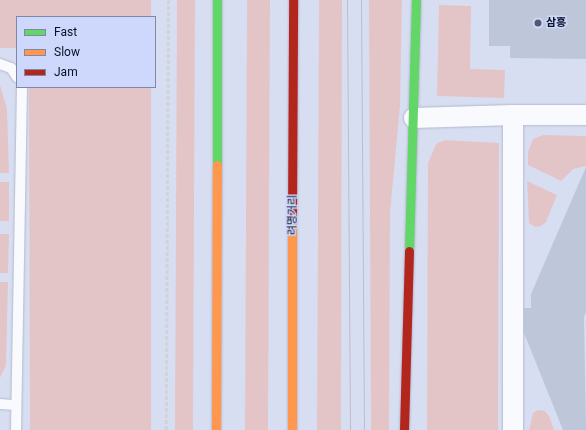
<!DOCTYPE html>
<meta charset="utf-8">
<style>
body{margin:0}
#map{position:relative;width:586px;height:430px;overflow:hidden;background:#d8def2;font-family:Roboto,"Noto Sans KR",sans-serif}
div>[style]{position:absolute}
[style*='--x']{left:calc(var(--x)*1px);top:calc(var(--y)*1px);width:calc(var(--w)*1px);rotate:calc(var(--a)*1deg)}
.green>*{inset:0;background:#e4c5c7}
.building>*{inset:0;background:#bdc7d9}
.path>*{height:2.5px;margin-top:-1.25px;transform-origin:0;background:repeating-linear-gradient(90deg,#d1d3d9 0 4px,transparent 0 6px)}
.roads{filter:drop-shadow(0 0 1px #b4bace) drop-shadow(0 0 1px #b4bace)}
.lane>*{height:10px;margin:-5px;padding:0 5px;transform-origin:5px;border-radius:5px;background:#f9fafd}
.street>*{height:20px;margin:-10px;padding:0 10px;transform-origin:10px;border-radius:10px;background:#f9fafd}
.fast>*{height:9px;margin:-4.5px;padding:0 4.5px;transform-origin:4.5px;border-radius:4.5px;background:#63d668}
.slow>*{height:9px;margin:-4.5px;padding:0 4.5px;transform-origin:4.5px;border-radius:4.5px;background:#ff974d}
.jam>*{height:9px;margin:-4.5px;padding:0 4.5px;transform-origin:4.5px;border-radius:4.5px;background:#b3261e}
.tram>*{height:1px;margin:-0.5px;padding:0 0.5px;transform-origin:0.5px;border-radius:0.5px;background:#bcbec3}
.dots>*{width:11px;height:11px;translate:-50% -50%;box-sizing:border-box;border:2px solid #cdd8fc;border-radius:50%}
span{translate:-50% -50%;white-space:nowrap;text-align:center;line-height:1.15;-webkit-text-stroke:3px #cdd8fc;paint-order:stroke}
.poi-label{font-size:11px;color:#0b1025;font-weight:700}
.left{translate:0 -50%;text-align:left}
.street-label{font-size:11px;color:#0b1025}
.legend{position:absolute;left:16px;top:16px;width:140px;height:72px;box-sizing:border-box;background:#cdd8fc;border:1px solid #7f88a6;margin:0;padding:5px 7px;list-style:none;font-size:12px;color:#0b1025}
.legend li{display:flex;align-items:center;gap:8px;height:20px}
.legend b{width:20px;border:1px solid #7f88a6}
</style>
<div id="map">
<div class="green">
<i style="clip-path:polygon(0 0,151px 0,151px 17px,17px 17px,17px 48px,0 48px)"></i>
<i style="clip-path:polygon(177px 0,195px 0,193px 430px,175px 430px)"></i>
<i style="clip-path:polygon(247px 0,270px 0,268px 430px,245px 430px)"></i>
<i style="clip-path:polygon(319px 0,342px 0,341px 430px,317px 430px)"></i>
<i style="clip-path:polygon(369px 0,402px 0,400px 106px,390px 213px,389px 430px,371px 430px)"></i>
<i style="clip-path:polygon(439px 5px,471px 6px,470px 69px,505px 70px,504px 98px,437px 96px)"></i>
<i style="clip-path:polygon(0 85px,7px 109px,9px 173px,0 173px)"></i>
<i style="clip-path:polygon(29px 87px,151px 87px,151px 430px,30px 430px)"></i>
<i style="clip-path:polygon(543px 135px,586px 136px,586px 166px,573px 169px,561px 181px,528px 165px,528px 152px,533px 139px)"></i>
<i style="clip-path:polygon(445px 140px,499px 143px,498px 430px,427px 430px,428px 163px,436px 144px)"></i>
<i style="clip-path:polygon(527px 181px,557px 195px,546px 222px,541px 226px,535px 227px,529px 223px)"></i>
<i style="clip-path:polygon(0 182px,9px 182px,9px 221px,0 221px)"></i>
<i style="clip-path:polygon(0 234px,9px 234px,8px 273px,0 273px)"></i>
<i style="clip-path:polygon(0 282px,8px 282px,6px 365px,0 378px)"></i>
<i style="clip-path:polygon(538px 410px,545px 411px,549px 416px,554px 430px,529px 430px,533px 413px)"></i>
</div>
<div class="building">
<i style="clip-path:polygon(489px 0,586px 0,586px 59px,510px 58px,510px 46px,489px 46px)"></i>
<i style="clip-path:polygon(586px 167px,586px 312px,584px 317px,586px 430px,563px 430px,524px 333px,524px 308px,531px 308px,531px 294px)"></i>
</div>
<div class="path">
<i style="--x:166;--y:430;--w:430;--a:-89.7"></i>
</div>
<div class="roads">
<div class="lane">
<i style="--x:0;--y:64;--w:12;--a:20"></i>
<i style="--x:11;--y:68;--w:11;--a:56"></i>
<i style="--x:0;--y:404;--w:16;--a:4"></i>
<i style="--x:16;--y:430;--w:343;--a:-89"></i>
</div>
<div class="street">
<i style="--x:513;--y:115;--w:73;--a:0"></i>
<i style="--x:414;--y:118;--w:99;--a:-1.7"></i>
<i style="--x:513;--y:115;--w:315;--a:90"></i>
</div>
<div class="fast">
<i style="--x:217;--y:165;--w:165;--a:-90"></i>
<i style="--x:409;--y:251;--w:251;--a:-88.4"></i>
</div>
<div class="slow">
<i style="--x:216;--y:430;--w:265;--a:-89.8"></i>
<i style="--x:292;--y:430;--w:212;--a:-90"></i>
</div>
<div class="jam">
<i style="--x:292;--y:218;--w:218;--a:-89.7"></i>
<i style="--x:404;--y:430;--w:179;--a:-88.4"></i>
</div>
</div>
<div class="tram">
<i style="--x:347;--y:0;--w:430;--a:89.6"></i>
<i style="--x:361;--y:0;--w:430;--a:89.6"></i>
</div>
<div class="dots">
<i style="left:538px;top:23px;background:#53586d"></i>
</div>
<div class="poi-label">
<span class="left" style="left:546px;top:23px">삼흥</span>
</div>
<div class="street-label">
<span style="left:293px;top:215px;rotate:-90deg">려명거리</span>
</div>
<ul class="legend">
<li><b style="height:5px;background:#63d668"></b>Fast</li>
<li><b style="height:5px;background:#ff974d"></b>Slow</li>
<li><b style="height:5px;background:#b3261e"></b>Jam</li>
</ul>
</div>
